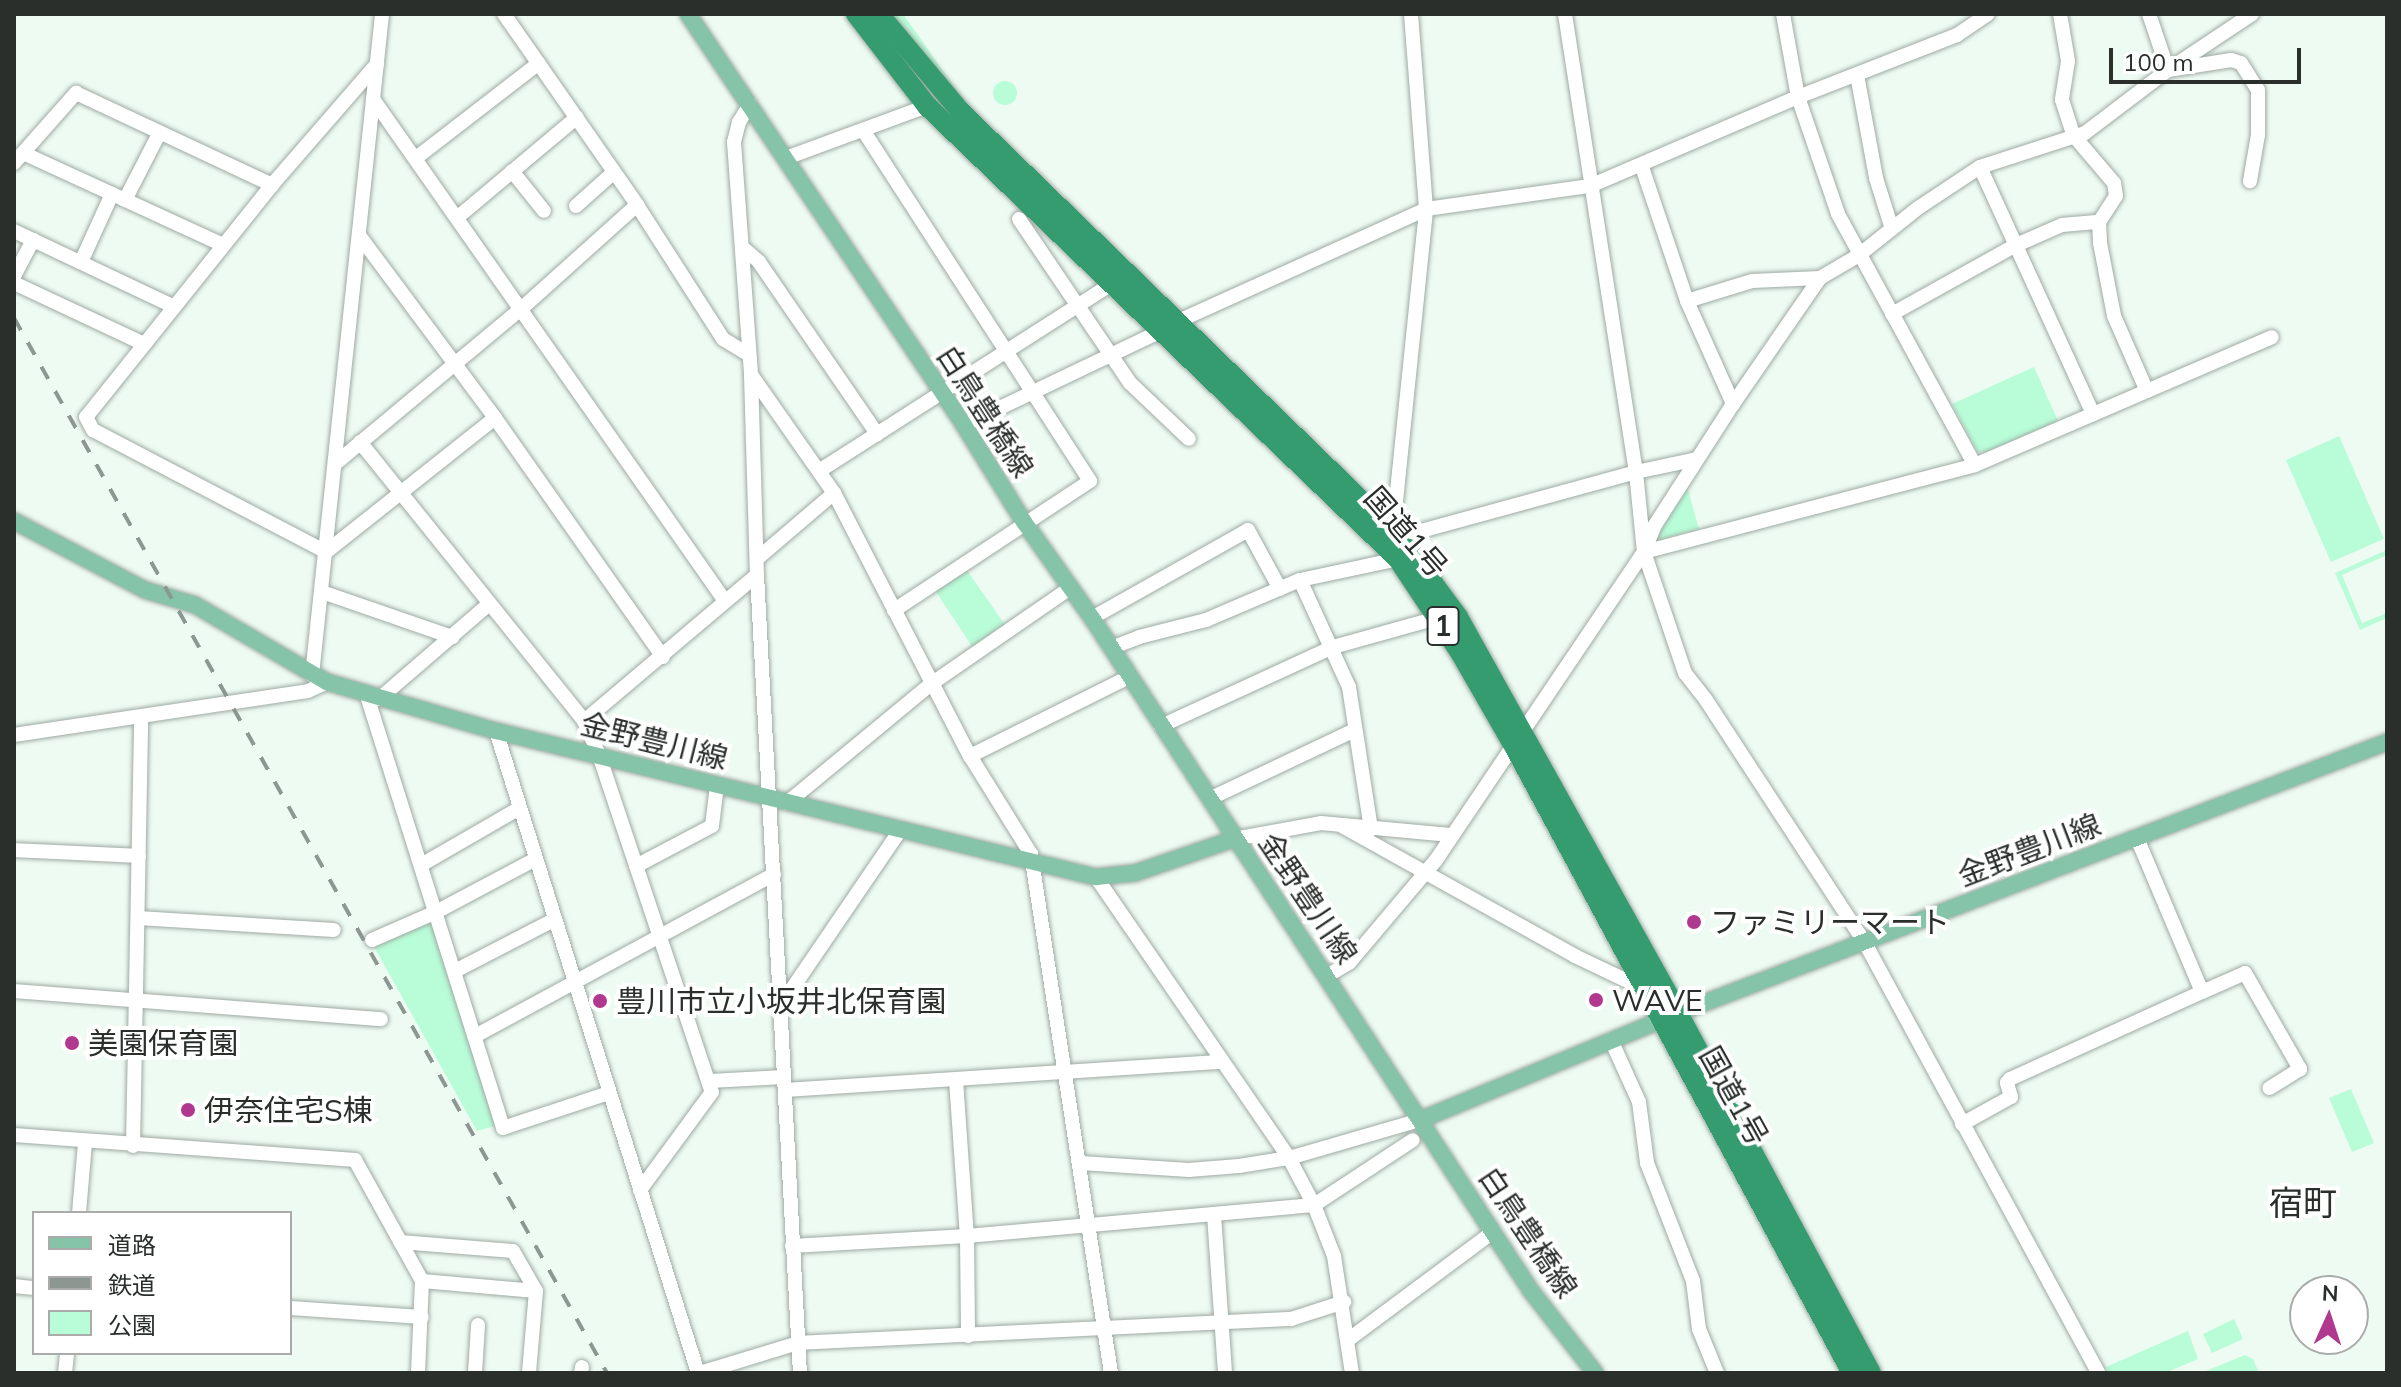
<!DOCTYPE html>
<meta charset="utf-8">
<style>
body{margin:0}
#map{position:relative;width:2401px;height:1387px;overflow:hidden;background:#eefbf3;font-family:Mulish,"Noto Sans JP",sans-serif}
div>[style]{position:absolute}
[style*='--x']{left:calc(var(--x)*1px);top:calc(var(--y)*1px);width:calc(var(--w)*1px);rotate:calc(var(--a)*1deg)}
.green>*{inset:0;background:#b8fcd8}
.round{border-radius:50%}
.roads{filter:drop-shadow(0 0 2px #9eaaa3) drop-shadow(0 0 2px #9eaaa3)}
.minor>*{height:14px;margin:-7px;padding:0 7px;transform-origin:7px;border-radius:7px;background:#fff}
.major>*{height:16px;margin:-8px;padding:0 8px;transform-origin:8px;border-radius:8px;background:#86c4a9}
.highway>*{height:20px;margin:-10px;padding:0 10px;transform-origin:10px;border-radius:10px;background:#359c6f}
.rail>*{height:4px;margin-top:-2px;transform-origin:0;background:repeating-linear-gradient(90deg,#8d9791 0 14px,transparent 0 28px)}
.dots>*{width:22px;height:22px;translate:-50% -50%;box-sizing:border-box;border:4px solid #fff;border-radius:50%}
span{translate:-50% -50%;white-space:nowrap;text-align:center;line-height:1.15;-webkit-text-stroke:8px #fff;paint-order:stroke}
.shield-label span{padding:2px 6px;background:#fff;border:2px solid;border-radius:6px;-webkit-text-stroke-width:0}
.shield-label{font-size:28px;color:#2a2f2c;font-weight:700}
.street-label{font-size:30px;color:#2a2f2c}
.poi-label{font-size:30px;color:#2a2f2c}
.left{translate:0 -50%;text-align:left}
.quarter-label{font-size:34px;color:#2a2f2c}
.frame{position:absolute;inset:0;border:16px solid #2a2f2c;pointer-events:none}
.legend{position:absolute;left:32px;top:1211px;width:260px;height:144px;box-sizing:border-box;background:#fff;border:2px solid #aaacab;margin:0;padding:10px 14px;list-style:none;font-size:24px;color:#2a2f2c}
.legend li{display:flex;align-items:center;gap:16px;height:40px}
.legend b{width:40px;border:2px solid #aaacab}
.north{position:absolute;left:2289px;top:1275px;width:80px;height:80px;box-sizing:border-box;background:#fff;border:2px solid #aaacab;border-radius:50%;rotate:3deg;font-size:22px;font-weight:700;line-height:32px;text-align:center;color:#2a2f2c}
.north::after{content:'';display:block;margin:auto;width:28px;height:36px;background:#b0398f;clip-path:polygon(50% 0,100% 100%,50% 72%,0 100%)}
.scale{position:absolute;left:2109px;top:48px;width:192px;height:36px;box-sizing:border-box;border:4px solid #2a2f2c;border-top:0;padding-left:10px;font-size:24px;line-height:28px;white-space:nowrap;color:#2a2f2c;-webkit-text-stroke:6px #fff;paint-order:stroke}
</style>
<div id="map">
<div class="green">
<i style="clip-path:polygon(889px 14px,903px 14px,961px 96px)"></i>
<i class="round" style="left:993px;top:81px;width:24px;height:24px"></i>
<i style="clip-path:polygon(2034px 367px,2058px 421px,1985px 453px,1977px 451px,1952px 404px)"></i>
<i style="clip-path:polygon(2339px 436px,2384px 539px,2331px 562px,2286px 460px)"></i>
<i style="clip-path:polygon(1687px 486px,1699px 529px,1658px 540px,1656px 537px)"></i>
<i style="clip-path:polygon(2387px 550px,2387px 555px,2342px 575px,2362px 623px,2387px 613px,2387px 618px,2360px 630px,2335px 573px)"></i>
<i style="clip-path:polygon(966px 569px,1006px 626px,974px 649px,934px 589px)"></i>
<i style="clip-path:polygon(431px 918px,495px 1126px,477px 1131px,372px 943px)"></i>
<i style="clip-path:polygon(2351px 1089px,2374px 1143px,2352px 1152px,2329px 1098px)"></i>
<i style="clip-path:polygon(2234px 1319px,2243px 1339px,2212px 1353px,2203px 1334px)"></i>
<i style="clip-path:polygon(2188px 1331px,2198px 1359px,2165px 1373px,2109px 1373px,2106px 1367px)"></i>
<i style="clip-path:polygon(2245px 1355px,2253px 1359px,2259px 1373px,2201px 1373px)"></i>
</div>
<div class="roads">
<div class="minor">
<i style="--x:504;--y:14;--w:233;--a:55.1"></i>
<i style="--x:637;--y:205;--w:159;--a:57.3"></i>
<i style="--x:723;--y:339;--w:29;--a:31"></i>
<i style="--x:1565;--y:14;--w:463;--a:81.2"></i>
<i style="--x:1636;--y:472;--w:80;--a:84.3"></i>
<i style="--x:1644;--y:552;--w:128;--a:71.3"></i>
<i style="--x:1685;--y:673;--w:34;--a:52"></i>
<i style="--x:1706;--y:700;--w:290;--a:56.8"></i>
<i style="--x:1865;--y:943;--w:489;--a:61.5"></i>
<i style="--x:1783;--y:14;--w:84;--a:79.8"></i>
<i style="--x:1798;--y:97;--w:124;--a:71.1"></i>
<i style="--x:1838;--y:214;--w:286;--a:61.4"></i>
<i style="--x:2060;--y:14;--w:48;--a:80.3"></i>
<i style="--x:2068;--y:61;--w:39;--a:99"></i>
<i style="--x:2062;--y:100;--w:38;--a:72"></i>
<i style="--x:2074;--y:136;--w:62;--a:49.6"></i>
<i style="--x:2114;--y:183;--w:13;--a:81"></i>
<i style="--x:2116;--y:196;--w:31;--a:123"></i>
<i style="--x:2099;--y:222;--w:21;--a:87"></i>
<i style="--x:2100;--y:243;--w:74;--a:79.1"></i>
<i style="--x:2114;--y:316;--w:82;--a:66.3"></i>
<i style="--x:2149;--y:14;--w:59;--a:71.3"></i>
<i style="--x:2168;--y:70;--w:64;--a:-9"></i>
<i style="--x:2231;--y:60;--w:10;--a:17"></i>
<i style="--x:2241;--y:63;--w:32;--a:58"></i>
<i style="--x:2258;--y:90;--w:45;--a:90"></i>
<i style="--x:2258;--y:135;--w:47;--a:99.9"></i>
<i style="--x:377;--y:64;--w:160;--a:131"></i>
<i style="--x:272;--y:185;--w:297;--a:128.7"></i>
<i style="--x:86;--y:417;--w:15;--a:62"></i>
<i style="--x:93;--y:430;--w:263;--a:27.6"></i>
<i style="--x:326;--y:552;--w:216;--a:-38.4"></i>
<i style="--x:495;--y:418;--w:292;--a:54.9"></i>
<i style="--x:1857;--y:75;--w:105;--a:79.5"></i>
<i style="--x:1876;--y:178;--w:53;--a:72.6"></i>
<i style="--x:373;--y:99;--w:613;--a:54.96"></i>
<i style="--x:750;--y:104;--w:21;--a:121"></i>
<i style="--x:739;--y:122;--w:21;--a:104"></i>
<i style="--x:734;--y:142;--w:234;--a:85.8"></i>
<i style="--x:751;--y:375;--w:200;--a:88.3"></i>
<i style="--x:757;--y:575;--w:799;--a:86.92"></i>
<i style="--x:863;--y:130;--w:418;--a:57.1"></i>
<i style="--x:1090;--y:481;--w:235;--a:146.6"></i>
<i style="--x:23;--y:153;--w:220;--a:24.7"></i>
<i style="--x:416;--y:158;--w:155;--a:-37.7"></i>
<i style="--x:786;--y:158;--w:150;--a:-20.2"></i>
<i style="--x:14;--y:163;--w:94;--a:-48.5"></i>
<i style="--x:76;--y:93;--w:217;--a:25.1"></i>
<i style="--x:1642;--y:167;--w:141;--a:71.4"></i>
<i style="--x:1687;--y:301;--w:113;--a:65.9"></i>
<i style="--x:1980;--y:167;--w:272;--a:65.4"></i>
<i style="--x:512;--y:171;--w:51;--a:51.3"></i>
<i style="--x:125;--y:200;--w:76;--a:-62.8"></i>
<i style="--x:576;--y:206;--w:51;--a:-41.8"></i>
<i style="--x:458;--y:217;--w:155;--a:-40"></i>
<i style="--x:1019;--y:219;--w:198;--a:55.9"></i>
<i style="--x:1130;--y:383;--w:81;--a:43.5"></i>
<i style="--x:14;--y:231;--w:176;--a:25.3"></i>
<i style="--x:361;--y:238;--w:224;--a:53.3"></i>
<i style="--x:742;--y:247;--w:23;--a:41"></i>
<i style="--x:759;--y:262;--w:209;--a:55.5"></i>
<i style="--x:81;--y:262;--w:75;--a:-65.5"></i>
<i style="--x:14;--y:276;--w:41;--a:-62.2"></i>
<i style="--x:14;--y:283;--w:144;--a:25.1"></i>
<i style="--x:1687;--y:301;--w:68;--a:-17.1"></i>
<i style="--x:1752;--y:281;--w:68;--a:-2.5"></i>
<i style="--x:1892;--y:314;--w:140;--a:-29.1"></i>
<i style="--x:2014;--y:246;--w:52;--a:-23.6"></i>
<i style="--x:2062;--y:225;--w:37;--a:-5"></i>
<i style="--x:1174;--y:323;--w:277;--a:-24.3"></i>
<i style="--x:1426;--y:209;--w:166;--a:-8"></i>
<i style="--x:1590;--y:186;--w:226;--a:-23.2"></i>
<i style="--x:1798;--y:97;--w:171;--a:-21.3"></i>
<i style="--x:1957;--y:35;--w:37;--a:-34"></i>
<i style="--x:752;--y:376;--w:143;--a:55"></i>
<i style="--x:834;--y:493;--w:296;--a:62.7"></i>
<i style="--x:970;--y:756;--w:115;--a:58.1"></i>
<i style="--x:1031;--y:854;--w:525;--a:81.24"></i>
<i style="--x:964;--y:425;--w:218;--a:-25.5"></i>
<i style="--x:360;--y:442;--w:358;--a:51.2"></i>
<i style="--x:584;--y:721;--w:37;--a:66"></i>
<i style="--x:599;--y:755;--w:355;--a:71.5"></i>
<i style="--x:712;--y:1092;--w:122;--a:126.3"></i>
<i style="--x:336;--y:463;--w:241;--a:-39.8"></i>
<i style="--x:521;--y:309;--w:156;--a:-41.9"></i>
<i style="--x:819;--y:471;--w:347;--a:-32.6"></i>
<i style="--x:1393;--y:530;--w:323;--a:-84.1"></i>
<i style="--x:1426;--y:209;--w:196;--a:-94.4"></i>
<i style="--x:1399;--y:537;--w:246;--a:-15.3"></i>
<i style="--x:1636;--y:472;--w:62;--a:-12"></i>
<i style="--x:1644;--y:552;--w:342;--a:-14.7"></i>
<i style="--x:1975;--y:465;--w:323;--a:-23.3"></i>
<i style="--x:758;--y:558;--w:100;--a:-40.5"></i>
<i style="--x:1300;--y:580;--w:118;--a:65.4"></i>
<i style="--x:1349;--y:687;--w:144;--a:81.2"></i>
<i style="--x:322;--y:592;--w:138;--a:19.1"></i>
<i style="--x:1092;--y:618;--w:179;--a:-29.4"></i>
<i style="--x:1248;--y:530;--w:67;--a:61.5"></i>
<i style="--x:1111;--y:648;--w:30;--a:-21"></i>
<i style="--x:1139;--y:637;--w:69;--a:-14.2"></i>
<i style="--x:1206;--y:620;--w:102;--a:-23.1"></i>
<i style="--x:1300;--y:580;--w:100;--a:-12.1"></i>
<i style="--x:312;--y:675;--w:665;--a:-83.95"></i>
<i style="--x:367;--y:696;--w:453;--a:72.5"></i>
<i style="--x:503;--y:1128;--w:112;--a:-18.3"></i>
<i style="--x:379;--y:699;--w:144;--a:-40.8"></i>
<i style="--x:584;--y:721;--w:226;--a:-40.2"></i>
<i style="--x:1161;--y:726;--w:189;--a:-24.7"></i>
<i style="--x:1333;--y:647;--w:108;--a:-15.6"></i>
<i style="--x:496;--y:731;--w:673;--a:72.53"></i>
<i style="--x:14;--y:735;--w:297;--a:-8.5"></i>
<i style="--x:308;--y:691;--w:21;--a:-25"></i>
<i style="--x:970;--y:756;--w:178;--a:-26.4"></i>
<i style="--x:1209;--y:799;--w:161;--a:-25.3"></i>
<i style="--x:787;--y:803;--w:187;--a:-39.6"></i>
<i style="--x:931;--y:684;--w:169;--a:-34.6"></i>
<i style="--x:1340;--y:825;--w:269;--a:29.1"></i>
<i style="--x:1575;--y:956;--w:74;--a:25.5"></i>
<i style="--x:2137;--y:838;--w:167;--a:67.1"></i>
<i style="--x:2202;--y:992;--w:47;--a:-23.8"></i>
<i style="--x:2245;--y:973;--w:111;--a:60.2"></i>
<i style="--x:2300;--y:1069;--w:36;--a:148"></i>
<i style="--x:1234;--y:839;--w:88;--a:-10.4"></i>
<i style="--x:1321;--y:823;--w:130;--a:5.3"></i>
<i style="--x:14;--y:850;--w:125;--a:2.7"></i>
<i style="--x:421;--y:865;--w:112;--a:-30"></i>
<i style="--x:636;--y:866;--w:86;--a:-27.8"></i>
<i style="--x:712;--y:826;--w:41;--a:-83"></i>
<i style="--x:1096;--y:877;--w:341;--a:55.5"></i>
<i style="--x:1289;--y:1158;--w:53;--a:62"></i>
<i style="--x:1314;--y:1205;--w:55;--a:68.6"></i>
<i style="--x:1334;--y:1256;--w:118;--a:81.3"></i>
<i style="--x:138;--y:918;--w:196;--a:3.5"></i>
<i style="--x:372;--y:940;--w:70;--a:-23.6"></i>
<i style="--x:436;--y:912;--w:111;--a:-28"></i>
<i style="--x:455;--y:971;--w:111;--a:-27.3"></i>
<i style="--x:1327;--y:976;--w:26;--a:-31"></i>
<i style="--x:1349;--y:963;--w:135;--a:-49.8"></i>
<i style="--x:1436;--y:860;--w:372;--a:-56"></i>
<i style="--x:1644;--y:552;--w:29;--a:-68"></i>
<i style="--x:1655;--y:525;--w:144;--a:-57.2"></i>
<i style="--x:1733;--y:404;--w:153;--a:-55.4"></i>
<i style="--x:1820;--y:278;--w:45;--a:-30.5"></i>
<i style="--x:1859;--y:255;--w:75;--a:-38.5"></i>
<i style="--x:1918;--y:208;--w:74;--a:-33.5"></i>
<i style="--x:1980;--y:167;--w:110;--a:-17.9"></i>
<i style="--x:2085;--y:133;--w:104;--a:-37.2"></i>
<i style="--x:2168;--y:70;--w:101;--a:-33.7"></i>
<i style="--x:14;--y:991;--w:368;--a:4.4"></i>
<i style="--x:781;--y:1005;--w:209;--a:-55.7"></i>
<i style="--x:475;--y:1036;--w:340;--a:-28.4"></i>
<i style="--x:1611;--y:1040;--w:68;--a:65.7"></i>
<i style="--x:1639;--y:1102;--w:62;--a:82.5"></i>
<i style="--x:1647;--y:1163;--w:127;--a:68.7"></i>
<i style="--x:1693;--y:1281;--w:48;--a:82.9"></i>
<i style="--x:1699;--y:1329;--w:48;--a:67.8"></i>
<i style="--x:956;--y:1080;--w:156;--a:86"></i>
<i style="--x:967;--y:1236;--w:100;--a:89.4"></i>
<i style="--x:710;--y:1081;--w:74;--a:-3.1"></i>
<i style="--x:785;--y:1090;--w:436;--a:-3.7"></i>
<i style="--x:1962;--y:1124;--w:56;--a:-28.9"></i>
<i style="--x:2011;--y:1097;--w:15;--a:-106"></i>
<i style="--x:2007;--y:1083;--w:5;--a:-53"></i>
<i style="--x:2010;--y:1079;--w:211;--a:-24.4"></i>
<i style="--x:14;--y:1135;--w:342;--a:4.2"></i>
<i style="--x:355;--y:1160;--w:138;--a:61"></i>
<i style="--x:422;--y:1281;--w:92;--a:92.5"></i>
<i style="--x:133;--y:1146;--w:429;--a:-88.9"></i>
<i style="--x:1081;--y:1163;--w:108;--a:3.7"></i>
<i style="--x:1189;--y:1170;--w:50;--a:-4.6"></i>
<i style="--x:1239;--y:1166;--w:51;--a:-9.1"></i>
<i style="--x:1289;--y:1158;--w:136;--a:-16.2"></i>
<i style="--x:79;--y:1213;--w:70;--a:-85.1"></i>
<i style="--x:1214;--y:1215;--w:158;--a:86"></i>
<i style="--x:400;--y:1242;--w:113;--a:4.6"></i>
<i style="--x:513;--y:1251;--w:46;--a:60.1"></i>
<i style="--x:536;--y:1291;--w:82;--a:94.9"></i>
<i style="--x:792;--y:1246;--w:175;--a:-3.3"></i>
<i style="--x:967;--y:1236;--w:348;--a:-5.1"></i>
<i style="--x:1314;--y:1205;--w:118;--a:-33.3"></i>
<i style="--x:422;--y:1281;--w:114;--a:5"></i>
<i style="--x:14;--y:1286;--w:20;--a:6"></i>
<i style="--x:290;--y:1308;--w:132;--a:3.9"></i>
<i style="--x:1348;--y:1340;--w:181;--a:-36.7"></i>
<i style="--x:65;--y:1373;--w:20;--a:-84"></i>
<i style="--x:475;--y:1373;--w:48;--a:-86.4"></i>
<i style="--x:581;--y:1373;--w:6;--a:-81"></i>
<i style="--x:700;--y:1373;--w:102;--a:-17"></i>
<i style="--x:798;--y:1343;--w:494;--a:-2.8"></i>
<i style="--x:1291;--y:1319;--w:56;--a:-17.8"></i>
</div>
<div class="major">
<i style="--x:688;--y:14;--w:495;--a:56.1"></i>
<i style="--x:964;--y:425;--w:114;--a:58.3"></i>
<i style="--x:1024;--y:522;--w:118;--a:54.7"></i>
<i style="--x:1092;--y:618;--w:804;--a:56.88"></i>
<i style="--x:1531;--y:1291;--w:104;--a:52"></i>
<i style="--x:14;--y:521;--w:148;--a:27.8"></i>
<i style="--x:145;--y:590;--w:52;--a:16.7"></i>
<i style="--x:195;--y:605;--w:153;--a:30.3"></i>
<i style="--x:327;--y:682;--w:176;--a:16.2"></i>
<i style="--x:496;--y:731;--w:618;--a:13.68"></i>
<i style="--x:1096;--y:877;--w:39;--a:-6"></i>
<i style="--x:1135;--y:873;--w:105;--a:-19"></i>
<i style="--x:1420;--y:1120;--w:279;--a:-22.5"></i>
<i style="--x:1678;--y:1013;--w:759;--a:-20.92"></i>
</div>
<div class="highway">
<i style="--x:856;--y:14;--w:116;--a:52.3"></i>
<i style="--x:927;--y:106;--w:653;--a:43.88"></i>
<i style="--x:1398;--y:559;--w:114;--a:56.4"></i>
<i style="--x:1461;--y:654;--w:106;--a:60.1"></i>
<i style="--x:1514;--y:746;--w:712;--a:61.67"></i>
<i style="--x:879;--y:14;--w:128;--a:50.1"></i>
<i style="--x:961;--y:112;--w:610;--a:44.14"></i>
<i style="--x:1399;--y:537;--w:99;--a:53.6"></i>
<i style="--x:1458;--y:617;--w:453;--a:60.9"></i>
<i style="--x:1678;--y:1013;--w:408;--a:61.8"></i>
</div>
</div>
<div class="rail">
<i style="--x:14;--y:318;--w:1210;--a:60.66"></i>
</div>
<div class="dots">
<i style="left:1694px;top:922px;background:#b0398f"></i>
<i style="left:1596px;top:1000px;background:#b0398f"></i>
<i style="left:600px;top:1001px;background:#b0398f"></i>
<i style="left:72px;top:1043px;background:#b0398f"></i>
<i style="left:188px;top:1110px;background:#b0398f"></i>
</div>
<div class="shield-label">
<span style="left:1443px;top:626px">1</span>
</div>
<div class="street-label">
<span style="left:985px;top:411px;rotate:57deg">白鳥豊橋線</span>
<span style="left:1406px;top:532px;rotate:49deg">国道1号</span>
<span style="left:654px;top:741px;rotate:14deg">金野豊川線</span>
<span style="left:2029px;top:850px;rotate:-21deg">金野豊川線</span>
<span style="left:1308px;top:898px;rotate:56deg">金野豊川線</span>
<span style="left:1734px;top:1096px;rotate:61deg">国道1号</span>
<span style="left:1528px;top:1232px;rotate:56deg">白鳥豊橋線</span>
</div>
<div class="poi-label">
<span class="left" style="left:1710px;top:922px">ファミリーマート</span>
<span class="left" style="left:1612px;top:1000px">WAVE</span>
<span class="left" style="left:616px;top:1001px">豊川市立小坂井北保育園</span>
<span class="left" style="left:88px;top:1043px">美園保育園</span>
<span class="left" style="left:204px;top:1110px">伊奈住宅S棟</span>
</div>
<div class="quarter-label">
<span style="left:2303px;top:1203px">宿町</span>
</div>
<div class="frame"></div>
<ul class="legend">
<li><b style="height:10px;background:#86c4a9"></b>道路</li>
<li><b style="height:10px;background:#8d9791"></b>鉄道</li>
<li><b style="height:22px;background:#b8fcd8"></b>公園</li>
</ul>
<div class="north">N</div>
<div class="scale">100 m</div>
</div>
